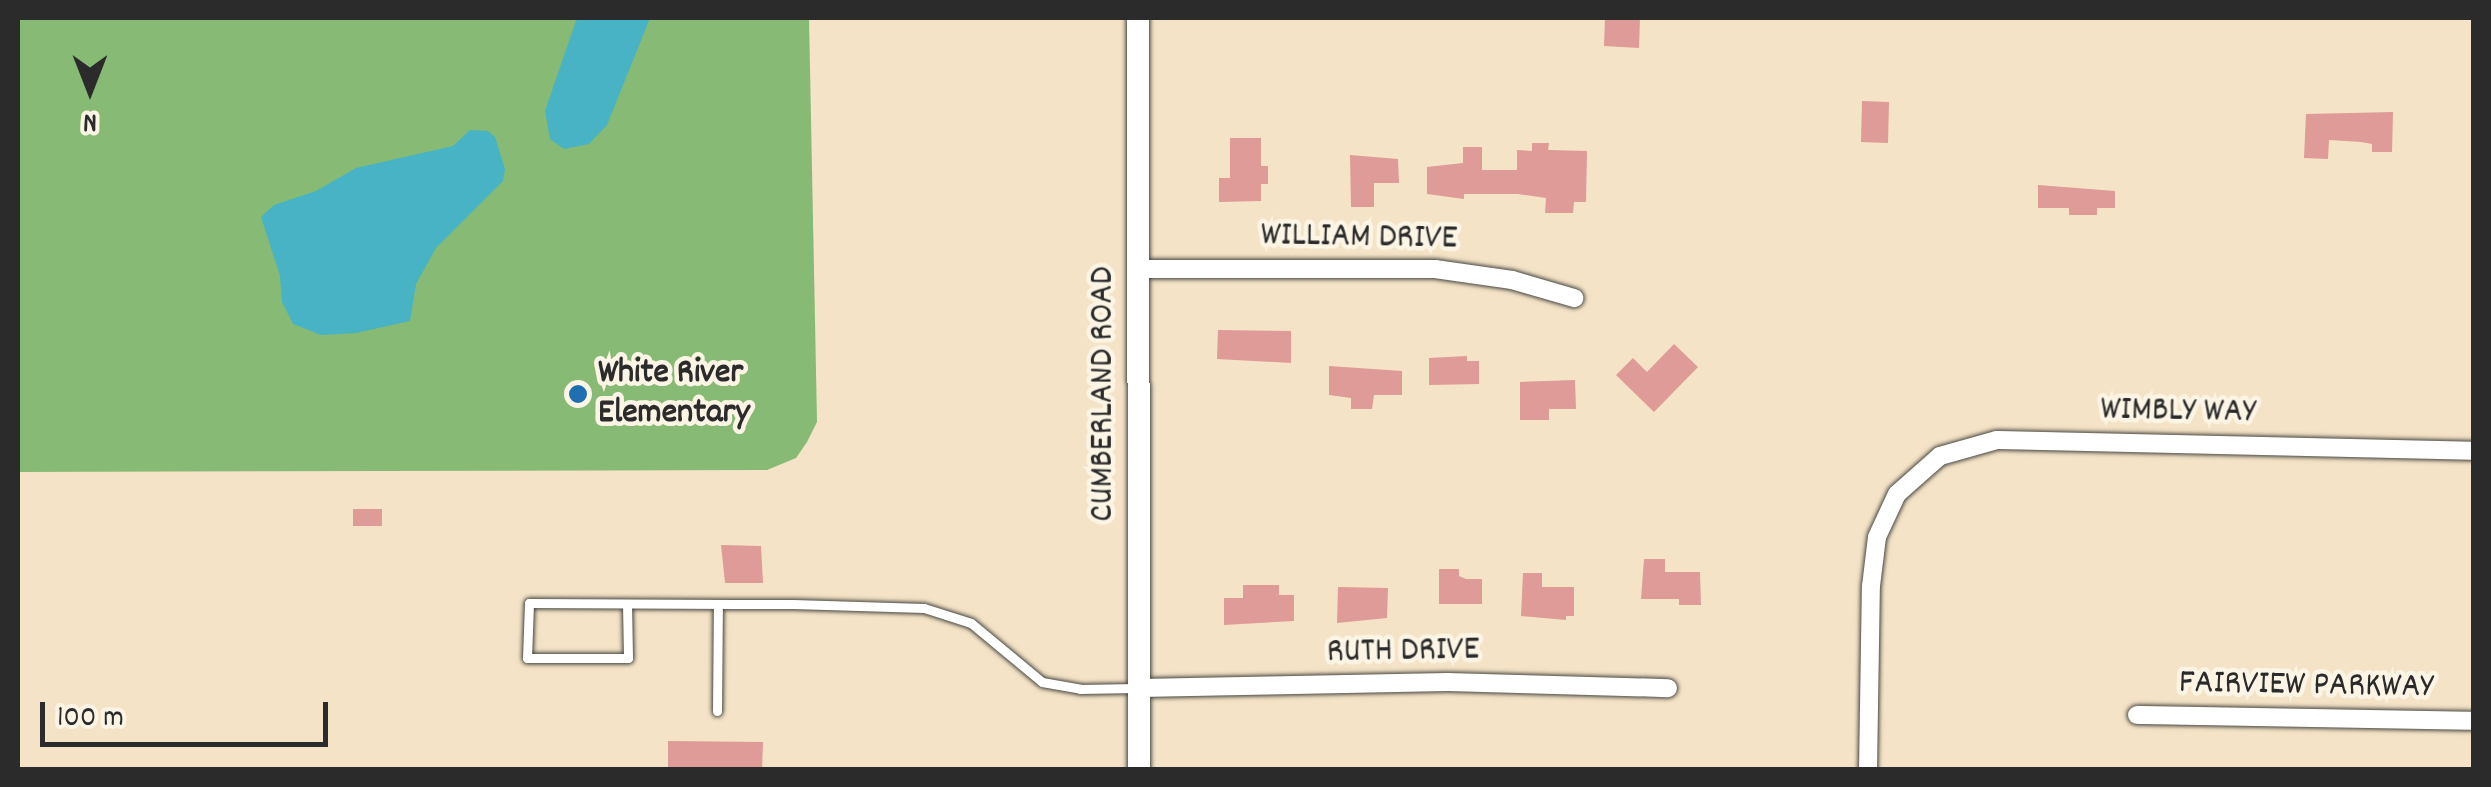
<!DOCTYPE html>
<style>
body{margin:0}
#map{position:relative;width:2491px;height:787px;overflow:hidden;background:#f4e3c6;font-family:Dekko,sans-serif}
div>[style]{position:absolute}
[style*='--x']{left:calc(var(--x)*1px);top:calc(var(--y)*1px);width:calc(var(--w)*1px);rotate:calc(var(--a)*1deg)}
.forest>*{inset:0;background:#87ba74}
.water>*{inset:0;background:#47b3c4}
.building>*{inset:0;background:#de9b97}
.roads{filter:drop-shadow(0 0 2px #494742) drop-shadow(0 0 2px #494742)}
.service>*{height:9px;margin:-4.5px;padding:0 4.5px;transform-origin:4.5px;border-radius:4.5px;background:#fff}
.minor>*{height:18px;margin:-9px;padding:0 9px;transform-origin:9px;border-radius:9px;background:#fff}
.tertiary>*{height:22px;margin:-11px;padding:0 11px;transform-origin:11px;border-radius:11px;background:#fff}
.dots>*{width:28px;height:28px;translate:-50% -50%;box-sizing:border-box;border:5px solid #fcf5e5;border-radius:50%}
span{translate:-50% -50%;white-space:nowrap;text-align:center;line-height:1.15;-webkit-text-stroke:9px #fcf5e5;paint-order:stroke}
.street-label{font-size:35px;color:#2b2b2b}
.poi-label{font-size:35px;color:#2b2b2b;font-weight:700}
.left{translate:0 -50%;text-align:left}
.frame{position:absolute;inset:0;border:20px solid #2b2b2b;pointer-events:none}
.north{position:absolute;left:40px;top:40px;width:100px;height:100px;-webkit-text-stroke:8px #fcf5e5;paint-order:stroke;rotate:180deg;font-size:28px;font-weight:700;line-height:40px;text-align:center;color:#2b2b2b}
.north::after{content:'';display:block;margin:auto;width:35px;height:45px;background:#2b2b2b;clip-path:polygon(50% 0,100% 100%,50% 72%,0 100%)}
.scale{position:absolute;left:40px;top:702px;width:288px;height:45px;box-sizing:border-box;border:5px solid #2b2b2b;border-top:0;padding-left:12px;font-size:30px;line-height:35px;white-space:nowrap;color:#2b2b2b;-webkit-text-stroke:8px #fcf5e5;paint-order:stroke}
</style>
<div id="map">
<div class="forest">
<i style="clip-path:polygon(18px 18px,809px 18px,817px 422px,807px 442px,796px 458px,767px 470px,18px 472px)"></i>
</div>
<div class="water">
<i style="clip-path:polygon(577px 18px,650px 18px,607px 125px,589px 144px,564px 149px,550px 139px,545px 111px)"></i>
<i style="clip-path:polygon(470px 130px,488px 131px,495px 137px,505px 169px,503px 181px,436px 248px,416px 284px,410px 321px,356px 333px,321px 335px,293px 324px,282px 302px,280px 276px,261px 217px,274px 205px,316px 191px,356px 168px,453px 146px)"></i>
</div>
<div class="building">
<i style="clip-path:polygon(1605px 18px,1640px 18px,1639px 48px,1604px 46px)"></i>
<i style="clip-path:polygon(1862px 101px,1889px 102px,1888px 143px,1861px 142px)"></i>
<i style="clip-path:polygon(2393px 112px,2392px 152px,2372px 152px,2372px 144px,2361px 142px,2329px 140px,2328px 159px,2304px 158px,2306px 114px)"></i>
<i style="clip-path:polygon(1230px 138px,1261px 138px,1261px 166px,1268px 166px,1268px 184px,1261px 184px,1261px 201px,1219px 202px,1219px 178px,1230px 178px)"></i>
<i style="clip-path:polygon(1532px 143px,1549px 143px,1548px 150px,1587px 151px,1586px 202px,1574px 202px,1573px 213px,1545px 213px,1546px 198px,1518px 194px,1464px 194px,1464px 199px,1427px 194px,1427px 167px,1463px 163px,1463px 147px,1482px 147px,1482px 170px,1517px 170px,1517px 150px,1532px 151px)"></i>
<i style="clip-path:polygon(1350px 155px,1398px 159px,1399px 183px,1374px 183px,1374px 207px,1351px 207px)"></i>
<i style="clip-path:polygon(2038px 185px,2115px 191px,2115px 208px,2097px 208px,2097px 215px,2069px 215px,2069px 208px,2038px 208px)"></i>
<i style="clip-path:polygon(1218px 330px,1291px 331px,1291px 363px,1217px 359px)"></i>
<i style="clip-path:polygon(1674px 344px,1698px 367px,1654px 412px,1616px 375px,1633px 358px,1647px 372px)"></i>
<i style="clip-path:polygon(1467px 356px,1467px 361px,1479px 361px,1479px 384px,1429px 385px,1429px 358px)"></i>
<i style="clip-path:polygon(1329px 366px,1402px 371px,1402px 395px,1374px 395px,1372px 409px,1351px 409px,1351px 398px,1329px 395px)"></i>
<i style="clip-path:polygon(1575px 380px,1576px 409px,1549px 409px,1549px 420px,1520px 420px,1520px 382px)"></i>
<i style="clip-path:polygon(353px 509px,382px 509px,382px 526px,353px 526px)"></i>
<i style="clip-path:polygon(721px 545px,761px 546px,763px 583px,725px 583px)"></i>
<i style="clip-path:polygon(1644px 559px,1665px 559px,1665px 572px,1700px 572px,1701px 605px,1679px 605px,1679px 599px,1641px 599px)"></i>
<i style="clip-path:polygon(1439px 569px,1459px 569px,1459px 576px,1466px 579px,1482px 579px,1482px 604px,1439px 604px)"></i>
<i style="clip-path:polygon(1523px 573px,1542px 573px,1542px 587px,1574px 587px,1574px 616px,1566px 616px,1566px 620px,1521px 616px)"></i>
<i style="clip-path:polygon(1243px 585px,1279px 585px,1279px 595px,1294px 595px,1294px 621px,1224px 625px,1224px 598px,1243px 598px)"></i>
<i style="clip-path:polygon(1338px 587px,1388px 588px,1387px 618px,1337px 623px)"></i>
<i style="clip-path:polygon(668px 741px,763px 742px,762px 770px,668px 770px)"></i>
</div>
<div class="roads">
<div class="service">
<i style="--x:627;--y:604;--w:54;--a:88.9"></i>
<i style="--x:628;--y:658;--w:101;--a:180"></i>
<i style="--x:527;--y:658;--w:55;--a:-87.9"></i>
<i style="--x:529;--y:603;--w:203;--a:0.3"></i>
<i style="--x:732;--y:604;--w:61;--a:0"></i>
<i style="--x:793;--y:604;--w:131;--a:1.7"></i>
<i style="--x:924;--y:608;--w:49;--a:17.7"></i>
<i style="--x:971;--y:623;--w:92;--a:39.7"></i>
<i style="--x:1042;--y:682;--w:39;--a:10"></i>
<i style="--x:1080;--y:689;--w:57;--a:-1"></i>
<i style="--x:717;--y:711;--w:107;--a:-89.5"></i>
</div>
<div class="minor">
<i style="--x:1139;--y:269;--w:296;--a:0"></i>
<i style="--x:1435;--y:269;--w:78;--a:8.1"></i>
<i style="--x:1512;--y:280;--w:65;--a:16.2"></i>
<i style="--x:1140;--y:688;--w:308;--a:-1.1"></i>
<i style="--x:1448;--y:682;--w:220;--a:1.6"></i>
<i style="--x:2137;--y:715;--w:337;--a:1"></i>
<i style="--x:1868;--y:770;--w:184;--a:-89.1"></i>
<i style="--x:1871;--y:586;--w:49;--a:-83"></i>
<i style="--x:1877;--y:537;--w:47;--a:-65.1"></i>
<i style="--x:1897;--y:494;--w:57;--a:-41.5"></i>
<i style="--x:1940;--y:456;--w:59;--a:-15.7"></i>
<i style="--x:1997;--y:440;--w:477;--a:1.3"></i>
</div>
<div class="tertiary">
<i style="--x:1138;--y:18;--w:752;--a:89.92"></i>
</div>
</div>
<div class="dots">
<i style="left:578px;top:394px;background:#1f6fb2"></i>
</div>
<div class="street-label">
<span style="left:1359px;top:238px;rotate:1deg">WILLIAM DRIVE</span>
<span style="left:1104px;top:394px;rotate:-90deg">CUMBERLAND ROAD</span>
<span style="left:2178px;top:412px;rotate:1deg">WIMBLY WAY</span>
<span style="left:1403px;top:652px;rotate:-1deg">RUTH DRIVE</span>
<span style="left:2306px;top:686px;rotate:1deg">FAIRVIEW PARKWAY</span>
</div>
<div class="poi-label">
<span class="left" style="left:598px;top:394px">White River<br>Elementary</span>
</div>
<div class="frame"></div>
<div class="north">N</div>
<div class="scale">100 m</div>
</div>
